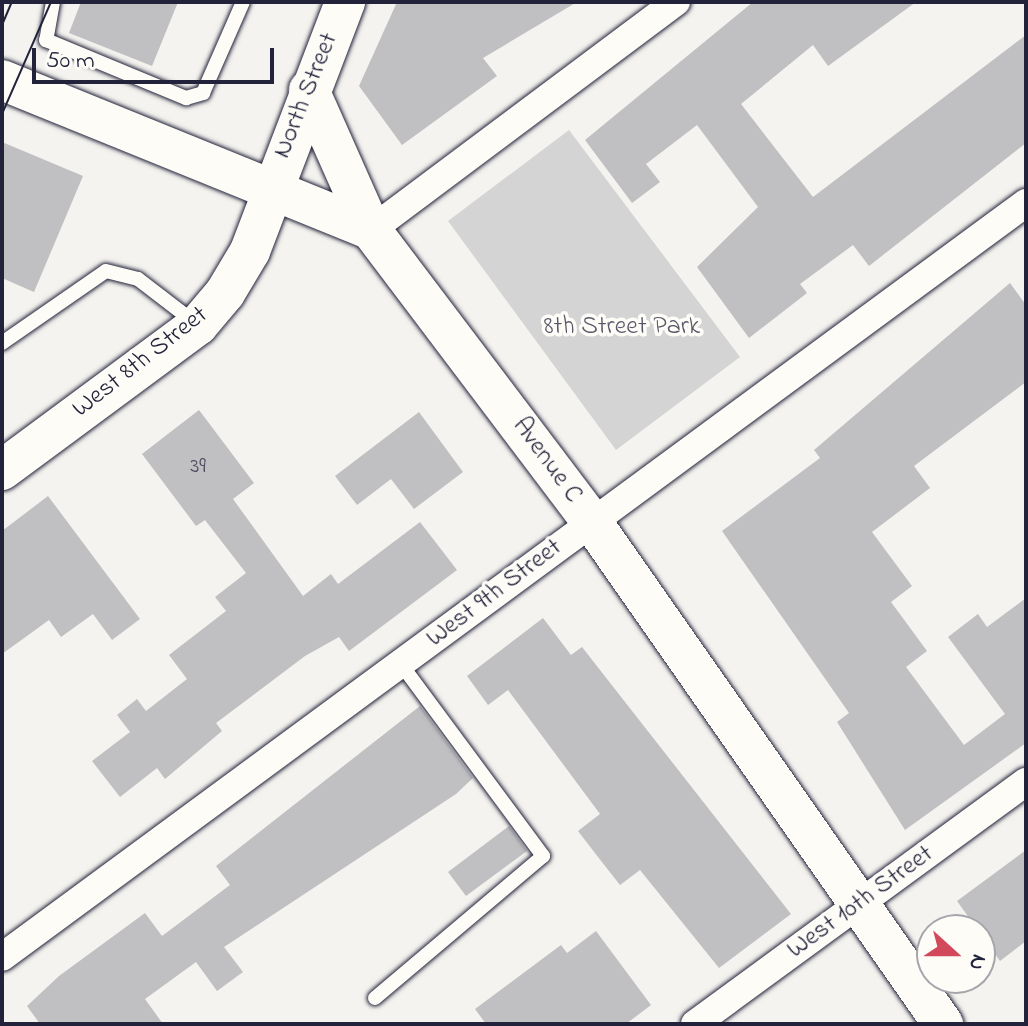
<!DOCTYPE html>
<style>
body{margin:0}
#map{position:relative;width:1028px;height:1026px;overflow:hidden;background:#f4f3ef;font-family:"Indie Flower",sans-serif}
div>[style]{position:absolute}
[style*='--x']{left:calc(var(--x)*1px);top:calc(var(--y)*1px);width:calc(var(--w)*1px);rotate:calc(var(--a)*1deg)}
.green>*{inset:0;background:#d5d4d5}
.building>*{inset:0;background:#c0bfc2}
.roads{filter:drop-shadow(0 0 2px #22223b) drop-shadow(0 0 2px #22223b)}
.service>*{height:14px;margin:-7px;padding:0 7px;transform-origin:7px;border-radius:7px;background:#fdfcf7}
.minor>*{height:28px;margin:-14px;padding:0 14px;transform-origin:14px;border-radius:14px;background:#fdfcf7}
.secondary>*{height:40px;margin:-20px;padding:0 20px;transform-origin:20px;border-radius:20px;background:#fdfcf7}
.tram>*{height:2px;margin:-1px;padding:0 1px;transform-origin:1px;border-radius:1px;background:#22223b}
span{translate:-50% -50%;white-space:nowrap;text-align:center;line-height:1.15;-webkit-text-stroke:7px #fdfcf7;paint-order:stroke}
.number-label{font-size:22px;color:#4a495d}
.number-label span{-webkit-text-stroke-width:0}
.street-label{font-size:26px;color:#22223b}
.park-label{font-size:26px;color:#585769}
.frame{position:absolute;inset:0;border:4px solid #22223b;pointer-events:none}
.north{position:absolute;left:916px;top:914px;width:80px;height:80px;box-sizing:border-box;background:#fdfcf7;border:2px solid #a5a5ac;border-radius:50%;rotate:111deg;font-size:22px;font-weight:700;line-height:32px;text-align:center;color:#22223b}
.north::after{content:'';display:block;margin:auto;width:28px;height:36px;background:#d1495b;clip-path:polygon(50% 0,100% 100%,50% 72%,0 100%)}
.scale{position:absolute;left:32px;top:48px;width:242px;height:36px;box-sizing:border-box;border:4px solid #22223b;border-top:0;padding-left:10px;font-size:24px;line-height:28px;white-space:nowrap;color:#22223b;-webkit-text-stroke:6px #fdfcf7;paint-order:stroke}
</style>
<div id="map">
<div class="green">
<i style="clip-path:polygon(569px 130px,740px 357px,616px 450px,448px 221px)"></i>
</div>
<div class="building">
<i style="clip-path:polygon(81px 2px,178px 2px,152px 66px,69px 33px)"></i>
<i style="clip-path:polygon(397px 2px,577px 2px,483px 58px,497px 76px,402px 145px,359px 86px)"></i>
<i style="clip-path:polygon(753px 2px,916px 2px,828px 66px,813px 45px,741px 104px,813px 197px,1026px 35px,1026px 143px,869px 266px,853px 245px,800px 284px,807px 293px,749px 338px,697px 267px,758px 207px,697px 125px,646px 164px,660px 182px,632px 203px,585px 140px)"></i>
<i style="clip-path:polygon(2px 142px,83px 176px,34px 292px,2px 278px)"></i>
<i style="clip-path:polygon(1010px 283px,1026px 305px,1026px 382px,914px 466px,930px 488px,872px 532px,912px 586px,891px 602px,927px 651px,906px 667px,964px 745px,1005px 714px,948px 637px,978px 614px,987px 627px,1026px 598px,1026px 743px,905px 830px,837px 722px,849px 713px,722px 531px,820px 458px,814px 450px)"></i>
<i style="clip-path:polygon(199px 410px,254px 483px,233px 499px,303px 596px,331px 574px,338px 584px,420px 522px,457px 570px,349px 651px,339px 637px,305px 656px,216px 723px,222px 731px,165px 779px,157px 768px,120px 797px,92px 761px,130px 732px,117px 715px,137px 699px,146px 711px,187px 679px,169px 655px,226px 611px,215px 597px,246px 573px,205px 520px,196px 526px,142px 454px)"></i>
<i style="clip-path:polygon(419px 412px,463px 472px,414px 509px,391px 479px,357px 505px,335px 476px)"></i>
<i style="clip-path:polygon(48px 496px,140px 619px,112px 640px,93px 614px,61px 637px,49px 620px,2px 654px,2px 531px)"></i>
<i style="clip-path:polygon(543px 618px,571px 655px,582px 647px,791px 914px,719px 968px,640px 870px,620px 885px,598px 857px,578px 831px,600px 814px,508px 690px,488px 705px,467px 676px)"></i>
<i style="clip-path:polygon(420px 706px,473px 778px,456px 794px,224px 947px,243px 972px,217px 991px,196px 962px,145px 999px,163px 1024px,40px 1024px,27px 1006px,59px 976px,145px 913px,162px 936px,230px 885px,216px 866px)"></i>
<i style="clip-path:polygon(509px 826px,527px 851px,466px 896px,448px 872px)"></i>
<i style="clip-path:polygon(1026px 850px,1026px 941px,1000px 961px,957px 901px)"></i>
<i style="clip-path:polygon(596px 931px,651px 1005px,626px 1024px,486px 1024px,475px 1009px,561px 945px,567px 953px)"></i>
</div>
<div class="roads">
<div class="service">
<i style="--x:53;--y:2;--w:39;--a:100"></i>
<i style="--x:46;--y:40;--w:152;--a:22.5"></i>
<i style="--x:186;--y:98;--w:18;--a:-16"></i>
<i style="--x:203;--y:93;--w:99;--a:-66.3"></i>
<i style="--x:2;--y:343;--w:126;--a:-34.7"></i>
<i style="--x:106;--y:271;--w:33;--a:14"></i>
<i style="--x:138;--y:279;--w:71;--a:37.5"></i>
<i style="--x:375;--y:998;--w:220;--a:-40.2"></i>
<i style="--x:543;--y:856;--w:239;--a:-126.5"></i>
</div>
<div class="minor">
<i style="--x:371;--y:230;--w:381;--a:-36.8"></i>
<i style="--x:2;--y:957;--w:1272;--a:-36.37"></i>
<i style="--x:695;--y:1024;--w:410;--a:-36.2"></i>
</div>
<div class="secondary">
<i style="--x:2;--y:80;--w:398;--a:22.1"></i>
<i style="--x:371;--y:230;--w:366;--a:52.9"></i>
<i style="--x:592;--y:522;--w:613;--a:55.04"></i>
<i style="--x:309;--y:90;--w:153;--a:66.1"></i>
<i style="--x:2;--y:470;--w:244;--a:-36.5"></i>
<i style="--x:198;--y:325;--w:42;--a:-49.8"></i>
<i style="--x:225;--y:293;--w:49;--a:-59.2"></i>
<i style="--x:250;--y:251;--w:267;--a:-69.1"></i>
</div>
</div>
<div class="tram">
<i style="--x:2;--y:25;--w:25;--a:-67"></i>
<i style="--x:2;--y:114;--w:122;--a:-66.4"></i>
</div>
<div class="number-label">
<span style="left:198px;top:468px">39</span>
</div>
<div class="street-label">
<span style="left:307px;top:96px;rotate:-68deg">North Street</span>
<span style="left:141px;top:363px;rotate:-38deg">West 8th Street</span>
<span style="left:546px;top:461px;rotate:54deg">Avenue C</span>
<span style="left:495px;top:594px;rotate:-37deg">West 9th Street</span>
<span style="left:861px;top:903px;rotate:-36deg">West 10th Street</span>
</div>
<div class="park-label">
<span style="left:622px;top:328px">8th Street Park</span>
</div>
<div class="frame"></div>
<div class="north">N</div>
<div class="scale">50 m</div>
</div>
